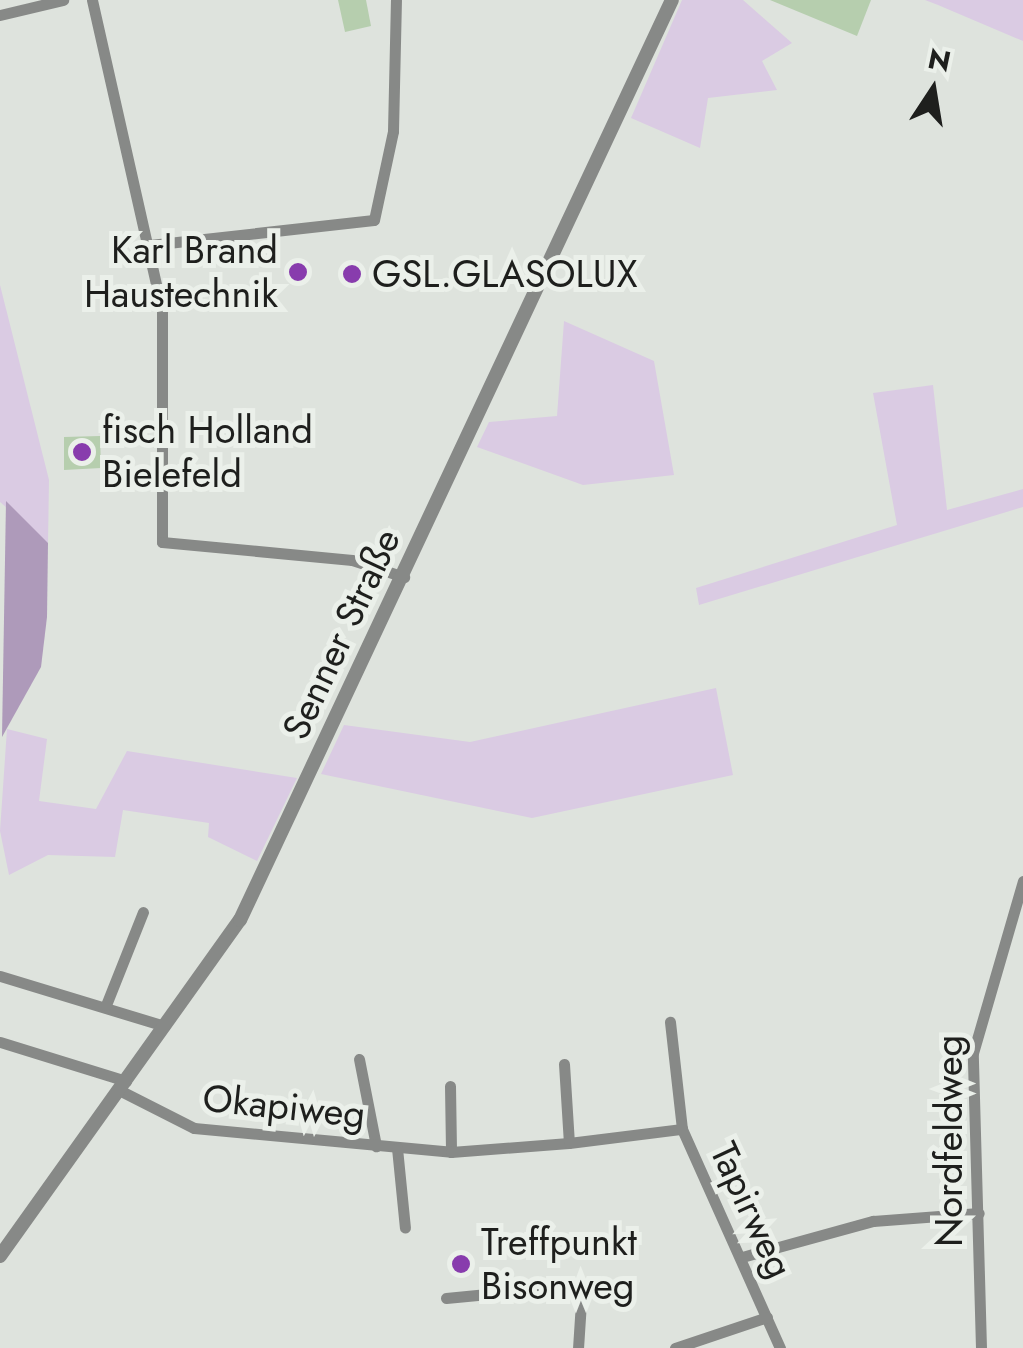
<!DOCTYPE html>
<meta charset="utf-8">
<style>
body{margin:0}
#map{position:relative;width:1023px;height:1348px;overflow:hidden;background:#dee3dd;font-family:Jost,sans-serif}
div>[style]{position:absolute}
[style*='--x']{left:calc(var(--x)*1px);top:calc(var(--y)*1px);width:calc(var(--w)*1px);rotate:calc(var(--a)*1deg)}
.green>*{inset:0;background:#dacbe3}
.water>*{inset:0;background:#ae9aba}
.building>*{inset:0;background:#b6ceae}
.minor>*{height:11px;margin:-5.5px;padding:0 5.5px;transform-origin:5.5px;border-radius:5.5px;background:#878987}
.tertiary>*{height:14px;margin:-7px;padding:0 7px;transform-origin:7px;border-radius:7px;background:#878987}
.dots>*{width:28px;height:28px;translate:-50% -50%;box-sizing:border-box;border:5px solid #ebf0ea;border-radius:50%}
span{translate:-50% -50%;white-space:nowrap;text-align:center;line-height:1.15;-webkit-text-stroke:10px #ebf0ea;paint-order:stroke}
.poi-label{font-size:38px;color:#1e1f1d}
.right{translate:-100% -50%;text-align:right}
.left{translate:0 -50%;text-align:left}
.street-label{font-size:38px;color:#1e1f1d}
.north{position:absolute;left:883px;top:40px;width:100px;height:100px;-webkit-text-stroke:8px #ebf0ea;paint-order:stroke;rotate:12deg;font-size:28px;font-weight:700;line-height:40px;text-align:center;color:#1e1f1d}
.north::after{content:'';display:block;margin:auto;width:35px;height:45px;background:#1e1f1d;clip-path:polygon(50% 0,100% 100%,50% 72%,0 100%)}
</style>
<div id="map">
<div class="green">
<i style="clip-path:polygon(682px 0,743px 0,792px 43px,762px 61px,777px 90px,708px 98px,700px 148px,631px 118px)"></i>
<i style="clip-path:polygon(925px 0,1023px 0,1023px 41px,938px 5px)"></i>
<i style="clip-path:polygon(0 285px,49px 480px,48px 543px,0 502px)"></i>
<i style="clip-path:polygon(564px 321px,654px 361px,674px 475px,583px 485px,477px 447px,489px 422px,557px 416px)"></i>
<i style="clip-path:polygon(933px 385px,947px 510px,1023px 489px,1023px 507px,699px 605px,696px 588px,897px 525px,873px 393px)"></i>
<i style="clip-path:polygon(716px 688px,733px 775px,532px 818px,321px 774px,344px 725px,470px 742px)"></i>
<i style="clip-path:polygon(7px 729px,47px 739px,39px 801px,96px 809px,127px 751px,297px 778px,257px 861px,208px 837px,209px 823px,123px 810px,115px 857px,48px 855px,9px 875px,0 831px)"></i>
</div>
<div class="water">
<i style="clip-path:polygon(6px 501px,48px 543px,47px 617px,41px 667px,2px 737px)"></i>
</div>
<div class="building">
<i style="clip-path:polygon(338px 0,366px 0,371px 26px,345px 32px)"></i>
<i style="clip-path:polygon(770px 0,871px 0,857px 36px)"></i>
<i style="clip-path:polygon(100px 436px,101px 468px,64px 470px,64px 437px)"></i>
</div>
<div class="minor">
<i style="--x:92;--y:0;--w:319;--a:77.3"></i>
<i style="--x:162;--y:311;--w:231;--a:90"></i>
<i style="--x:162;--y:542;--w:191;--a:5.4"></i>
<i style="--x:352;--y:560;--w:55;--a:18.1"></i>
<i style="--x:0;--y:15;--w:65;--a:-13.4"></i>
<i style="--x:150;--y:245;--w:225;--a:-6.4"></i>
<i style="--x:374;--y:220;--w:91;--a:-77.9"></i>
<i style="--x:393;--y:131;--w:131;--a:-88.7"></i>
<i style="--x:0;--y:976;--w:172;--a:16.9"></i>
<i style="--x:106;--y:1005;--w:100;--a:-68.3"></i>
<i style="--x:0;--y:1042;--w:132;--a:17.2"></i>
<i style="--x:359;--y:1059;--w:89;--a:78.9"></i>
<i style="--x:564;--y:1064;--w:79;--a:86.4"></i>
<i style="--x:450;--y:1086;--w:66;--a:89.1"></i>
<i style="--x:119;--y:1090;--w:84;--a:26.9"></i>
<i style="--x:194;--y:1128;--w:258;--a:5.3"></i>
<i style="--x:451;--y:1152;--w:118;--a:-4.4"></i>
<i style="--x:569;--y:1143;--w:114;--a:-7.1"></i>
<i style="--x:682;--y:1129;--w:108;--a:-96.4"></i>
<i style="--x:682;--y:1129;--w:240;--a:65.9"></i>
<i style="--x:397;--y:1148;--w:80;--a:84.3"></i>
<i style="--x:742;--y:1257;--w:136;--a:-15.4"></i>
<i style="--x:873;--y:1221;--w:106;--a:-4.3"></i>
<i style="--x:446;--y:1298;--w:125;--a:-5.5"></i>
<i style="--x:570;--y:1286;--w:19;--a:55"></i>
<i style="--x:581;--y:1302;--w:46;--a:93.7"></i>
<i style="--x:675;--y:1348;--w:97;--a:-18.6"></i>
<i style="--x:981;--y:1348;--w:295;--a:-91.6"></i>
<i style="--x:973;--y:1053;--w:179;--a:-73.8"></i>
</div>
<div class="tertiary">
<i style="--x:0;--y:1256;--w:413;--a:-54.5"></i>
<i style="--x:240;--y:920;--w:1016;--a:-64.85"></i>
</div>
<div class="dots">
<i style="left:298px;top:272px;background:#883cad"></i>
<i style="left:352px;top:274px;background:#883cad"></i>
<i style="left:82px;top:452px;background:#883cad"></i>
<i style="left:461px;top:1264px;background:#883cad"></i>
</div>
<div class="poi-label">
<span class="right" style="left:278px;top:272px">Karl Brand<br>Haustechnik</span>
<span class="left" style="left:372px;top:274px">GSL.GLASOLUX</span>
<span class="left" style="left:102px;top:452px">fisch Holland<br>Bielefeld</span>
<span class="left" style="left:481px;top:1264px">Treffpunkt<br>Bisonweg</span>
</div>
<div class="street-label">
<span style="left:341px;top:634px;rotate:-65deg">Senner Straße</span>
<span style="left:284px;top:1106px;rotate:6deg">Okapiweg</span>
<span style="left:949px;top:1141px;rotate:-90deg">Nordfeldweg</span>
<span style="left:752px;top:1210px;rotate:65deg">Tapirweg</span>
</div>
<div class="north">N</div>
</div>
